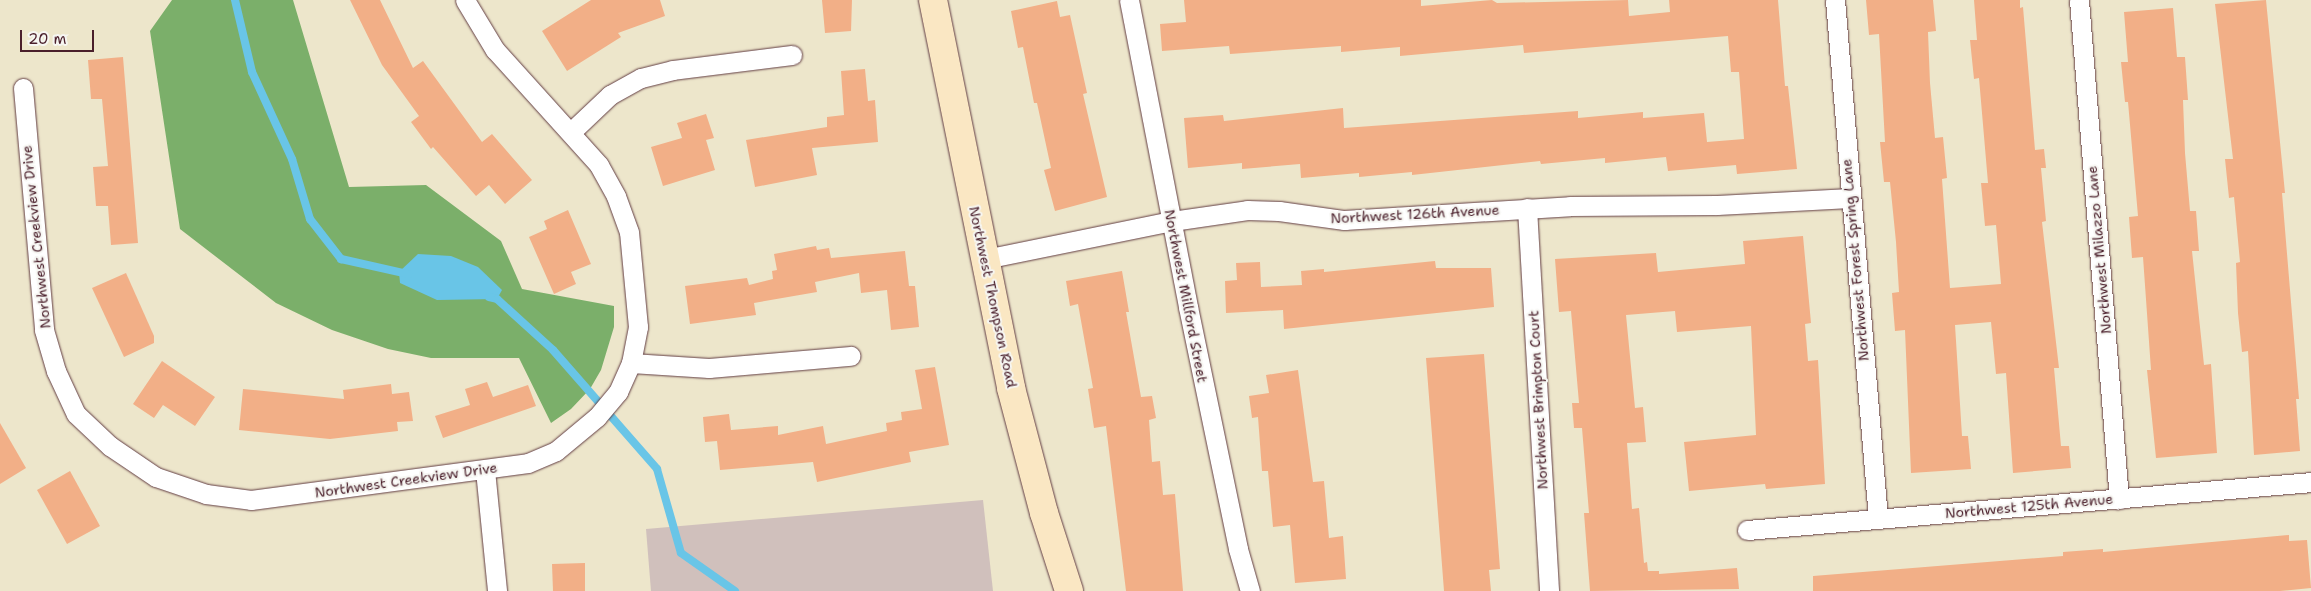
<!DOCTYPE html>
<style>
body{margin:0}
#map{position:relative;width:2311px;height:591px;overflow:hidden;background:#ede6cb;font-family:"Shantell Sans",sans-serif}
div>[style]{position:absolute}
[style*='--x']{left:calc(var(--x)*1px);top:calc(var(--y)*1px);width:calc(var(--w)*1px);rotate:calc(var(--a)*1deg)}
.industrial>*{inset:0;background:#d0c0bc}
.forest>*{inset:0;background:#7baf6a}
.water>*{inset:0;background:#69c5e7}
.stream>*{height:8px;margin:-4px;padding:0 4px;transform-origin:4px;border-radius:4px;background:#69c5e7}
.building>*{inset:0;background:#f2af87}
.roads{filter:drop-shadow(0 0 1px #623d43) drop-shadow(0 0 1px #623d43)}
.street>*{height:19px;margin:-9.5px;padding:0 9.5px;transform-origin:9.5px;border-radius:9.5px;background:#fff}
.secondary>*{height:28px;margin:-14px;padding:0 14px;transform-origin:14px;border-radius:14px;background:#fae7c3}
span{translate:-50% -50%;white-space:nowrap;text-align:center;line-height:1.15;-webkit-text-stroke:4px #f6f6f2;paint-order:stroke}
.street-label{font-size:14px;color:#4a1f2b}
.scale{position:absolute;left:20px;top:30px;width:74px;height:22px;box-sizing:border-box;border:2px solid #4a1f2b;border-top:0;padding-left:6px;font-size:15px;line-height:18px;white-space:nowrap;color:#4a1f2b;-webkit-text-stroke:4px #f6f6f2;paint-order:stroke}
</style>
<div id="map">
<div class="industrial">
<i style="clip-path:polygon(983px 500px,993px 591px,651px 591px,646px 529px)"></i>
</div>
<div class="forest">
<i style="clip-path:polygon(172px 0,293px 0,349px 187px,426px 185px,501px 241px,522px 289px,614px 306px,614px 327px,601px 370px,590px 389px,571px 409px,551px 423px,519px 358px,431px 358px,388px 349px,332px 330px,276px 303px,180px 229px,150px 31px)"></i>
</div>
<div class="water">
<i style="clip-path:polygon(418px 254px,451px 256px,478px 267px,502px 290px,497px 299px,437px 300px,400px 283px,399px 272px)"></i>
</div>
<div class="stream">
<i style="--x:235;--y:0;--w:74;--a:76.7"></i>
<i style="--x:252;--y:72;--w:96;--a:65.3"></i>
<i style="--x:292;--y:159;--w:63;--a:73.3"></i>
<i style="--x:310;--y:219;--w:51;--a:52.2"></i>
<i style="--x:341;--y:259;--w:69;--a:12.6"></i>
<i style="--x:489;--y:297;--w:8;--a:14"></i>
<i style="--x:497;--y:299;--w:76;--a:42.3"></i>
<i style="--x:553;--y:350;--w:158;--a:48.8"></i>
<i style="--x:657;--y:469;--w:87;--a:74.1"></i>
<i style="--x:681;--y:553;--w:66;--a:35.1"></i>
</div>
<div class="building">
<i style="clip-path:polygon(350px 0,380px 0,413px 68px,423px 61px,482px 142px,492px 134px,532px 180px,505px 204px,489px 185px,476px 196px,433px 147px,431px 149px,411px 122px,419px 116px,382px 65px)"></i>
<i style="clip-path:polygon(591px 0,660px 0,665px 16px,618px 33px,621px 37px,567px 71px,542px 31px)"></i>
<i style="clip-path:polygon(822px 0,852px 0,851px 31px,825px 33px)"></i>
<i style="clip-path:polygon(1184px 0,1421px 0,1421px 6px,1492px 0,1497px 3px,1628px 0,1629px 16px,1670px 12px,1669px 0,1778px 0,1785px 86px,1788px 86px,1797px 169px,1737px 174px,1736px 165px,1668px 171px,1666px 157px,1605px 163px,1605px 158px,1541px 164px,1540px 161px,1412px 175px,1412px 172px,1359px 177px,1359px 173px,1301px 178px,1300px 164px,1242px 169px,1242px 163px,1188px 168px,1184px 118px,1223px 115px,1224px 121px,1343px 108px,1344px 128px,1578px 111px,1578px 118px,1643px 112px,1643px 118px,1704px 113px,1707px 142px,1744px 139px,1739px 72px,1731px 72px,1728px 36px,1524px 53px,1523px 45px,1400px 56px,1400px 47px,1341px 52px,1341px 46px,1230px 54px,1229px 46px,1162px 51px,1160px 24px,1186px 22px)"></i>
<i style="clip-path:polygon(1866px 0,1933px 0,1936px 31px,1928px 32px,1930px 83px,1935px 138px,1943px 137px,1947px 178px,1942px 179px,1950px 288px,2001px 284px,1996px 225px,1985px 226px,1981px 183px,1988px 183px,1979px 78px,1974px 79px,1970px 40px,1977px 40px,1974px 0,2020px 0,2020px 8px,2023px 7px,2035px 150px,2044px 149px,2046px 168px,2041px 168px,2046px 221px,2042px 222px,2059px 368px,2054px 368px,2061px 446px,2069px 446px,2071px 468px,2013px 473px,2006px 373px,1996px 374px,1991px 322px,1955px 325px,1962px 436px,1968px 436px,1971px 469px,1911px 473px,1905px 330px,1895px 331px,1892px 293px,1899px 292px,1896px 242px,1890px 182px,1884px 182px,1880px 142px,1885px 142px,1879px 34px,1869px 35px)"></i>
<i style="clip-path:polygon(2266px 0,2285px 193px,2282px 193px,2299px 399px,2296px 399px,2300px 451px,2254px 455px,2248px 351px,2242px 352px,2238px 313px,2236px 263px,2240px 262px,2234px 197px,2229px 198px,2225px 159px,2233px 159px,2215px 4px)"></i>
<i style="clip-path:polygon(1057px 1px,1060px 17px,1070px 15px,1087px 93px,1083px 94px,1107px 197px,1055px 211px,1044px 170px,1051px 168px,1037px 103px,1034px 103px,1023px 47px,1018px 48px,1011px 11px)"></i>
<i style="clip-path:polygon(2173px 8px,2177px 57px,2185px 57px,2188px 100px,2183px 100px,2185px 153px,2190px 211px,2196px 211px,2199px 251px,2192px 251px,2204px 365px,2211px 364px,2217px 453px,2156px 458px,2147px 370px,2151px 370px,2143px 257px,2132px 258px,2129px 217px,2138px 216px,2128px 102px,2125px 102px,2121px 62px,2128px 62px,2124px 12px)"></i>
<i style="clip-path:polygon(123px 57px,138px 243px,111px 245px,108px 206px,96px 206px,93px 167px,108px 166px,102px 99px,91px 99px,88px 60px)"></i>
<i style="clip-path:polygon(865px 69px,868px 101px,875px 100px,878px 142px,812px 148px,817px 175px,755px 187px,746px 140px,827px 127px,827px 117px,844px 115px,841px 71px)"></i>
<i style="clip-path:polygon(706px 114px,714px 138px,706px 140px,715px 170px,663px 186px,651px 147px,682px 138px,677px 123px)"></i>
<i style="clip-path:polygon(568px 210px,591px 264px,571px 272px,576px 284px,554px 294px,529px 237px,547px 229px,544px 221px)"></i>
<i style="clip-path:polygon(1803px 236px,1811px 323px,1805px 324px,1808px 361px,1818px 360px,1825px 484px,1766px 489px,1765px 484px,1689px 491px,1684px 442px,1756px 435px,1751px 326px,1677px 332px,1675px 311px,1626px 315px,1635px 408px,1643px 407px,1646px 442px,1627px 443px,1632px 509px,1639px 508px,1644px 563px,1647px 562px,1648px 571px,1659px 571px,1659px 574px,1737px 568px,1739px 589px,1590px 591px,1584px 513px,1589px 513px,1582px 428px,1574px 428px,1572px 403px,1579px 403px,1571px 311px,1559px 312px,1555px 259px,1656px 253px,1658px 272px,1745px 264px,1743px 241px)"></i>
<i style="clip-path:polygon(816px 246px,817px 250px,829px 248px,831px 258px,905px 251px,909px 286px,915px 286px,919px 327px,891px 330px,887px 290px,861px 293px,859px 273px,815px 282px,817px 292px,754px 303px,756px 315px,690px 324px,685px 286px,747px 278px,749px 285px,773px 279px,772px 271px,777px 270px,774px 254px)"></i>
<i style="clip-path:polygon(1435px 261px,1436px 268px,1491px 268px,1494px 307px,1284px 329px,1283px 310px,1226px 313px,1225px 281px,1237px 280px,1236px 263px,1260px 262px,1261px 287px,1302px 285px,1301px 271px,1324px 269px,1324px 272px)"></i>
<i style="clip-path:polygon(1122px 271px,1129px 312px,1126px 312px,1141px 397px,1152px 396px,1156px 418px,1149px 420px,1152px 462px,1160px 461px,1163px 495px,1175px 494px,1183px 591px,1126px 591px,1106px 426px,1094px 428px,1088px 389px,1093px 388px,1078px 304px,1070px 306px,1066px 281px)"></i>
<i style="clip-path:polygon(126px 273px,154px 336px,154px 343px,124px 357px,92px 288px)"></i>
<i style="clip-path:polygon(1484px 354px,1500px 569px,1489px 570px,1491px 591px,1444px 591px,1426px 358px)"></i>
<i style="clip-path:polygon(162px 361px,215px 397px,195px 426px,163px 405px,154px 418px,133px 404px)"></i>
<i style="clip-path:polygon(935px 367px,949px 445px,909px 452px,911px 462px,817px 482px,813px 462px,720px 470px,717px 441px,705px 442px,703px 417px,729px 414px,731px 430px,778px 426px,778px 435px,823px 426px,826px 444px,887px 431px,886px 423px,902px 420px,901px 412px,922px 409px,915px 370px)"></i>
<i style="clip-path:polygon(1298px 370px,1313px 482px,1324px 481px,1329px 538px,1343px 536px,1346px 579px,1295px 583px,1290px 525px,1273px 527px,1268px 471px,1262px 471px,1258px 417px,1252px 418px,1249px 396px,1269px 393px,1266px 375px)"></i>
<i style="clip-path:polygon(487px 382px,493px 397px,528px 385px,536px 406px,443px 438px,435px 416px,470px 405px,465px 389px)"></i>
<i style="clip-path:polygon(391px 384px,392px 394px,409px 392px,413px 421px,397px 422px,398px 431px,330px 439px,239px 430px,243px 389px,344px 399px,343px 390px)"></i>
<i style="clip-path:polygon(0 423px,26px 468px,0 484px)"></i>
<i style="clip-path:polygon(70px 471px,100px 526px,67px 544px,37px 490px)"></i>
<i style="clip-path:polygon(2289px 535px,2289px 541px,2307px 540px,2311px 588px,2280px 591px,1813px 591px,1813px 576px,2063px 556px,2063px 552px,2103px 549px,2103px 552px)"></i>
<i style="clip-path:polygon(585px 563px,585px 591px,553px 591px,552px 564px)"></i>
</div>
<div class="roads">
<div class="street">
<i style="--x:1129;--y:0;--w:313;--a:79.1"></i>
<i style="--x:1188;--y:307;--w:247;--a:78.3"></i>
<i style="--x:1238;--y:549;--w:44;--a:74.1"></i>
<i style="--x:1835;--y:0;--w:521;--a:85.26"></i>
<i style="--x:2079;--y:0;--w:501;--a:85.42"></i>
<i style="--x:23;--y:88;--w:243;--a:85"></i>
<i style="--x:44;--y:330;--w:43;--a:73.7"></i>
<i style="--x:56;--y:371;--w:47;--a:65.1"></i>
<i style="--x:76;--y:414;--w:47;--a:43.3"></i>
<i style="--x:110;--y:446;--w:55;--a:34"></i>
<i style="--x:156;--y:477;--w:53;--a:18.8"></i>
<i style="--x:206;--y:494;--w:45;--a:7.6"></i>
<i style="--x:251;--y:500;--w:279;--a:-7.6"></i>
<i style="--x:528;--y:463;--w:30;--a:-23"></i>
<i style="--x:556;--y:451;--w:53;--a:-39.7"></i>
<i style="--x:597;--y:417;--w:33;--a:-50"></i>
<i style="--x:618;--y:392;--w:32;--a:-66"></i>
<i style="--x:631;--y:363;--w:37;--a:-79"></i>
<i style="--x:638;--y:327;--w:95;--a:-95.4"></i>
<i style="--x:629;--y:232;--w:38;--a:-110"></i>
<i style="--x:616;--y:196;--w:35;--a:-119"></i>
<i style="--x:599;--y:165;--w:155;--a:-132.1"></i>
<i style="--x:495;--y:50;--w:58;--a:-121"></i>
<i style="--x:571;--y:132;--w:54;--a:-43.5"></i>
<i style="--x:610;--y:95;--w:35;--a:-29"></i>
<i style="--x:641;--y:78;--w:33;--a:-14"></i>
<i style="--x:673;--y:70;--w:120;--a:-7.2"></i>
<i style="--x:1527;--y:208;--w:384;--a:86.7"></i>
<i style="--x:985;--y:259;--w:191;--a:-11.5"></i>
<i style="--x:1172;--y:221;--w:76;--a:-8.3"></i>
<i style="--x:1247;--y:210;--w:32;--a:2"></i>
<i style="--x:1279;--y:211;--w:66;--a:7.9"></i>
<i style="--x:1344;--y:220;--w:226;--a:-3.5"></i>
<i style="--x:1570;--y:206;--w:147;--a:-0.4"></i>
<i style="--x:1717;--y:205;--w:133;--a:-3"></i>
<i style="--x:631;--y:363;--w:78;--a:3.7"></i>
<i style="--x:709;--y:368;--w:142;--a:-4.9"></i>
<i style="--x:485;--y:470;--w:122;--a:84.3"></i>
<i style="--x:1747;--y:530;--w:566;--a:-4.86"></i>
</div>
<div class="secondary">
<i style="--x:933;--y:0;--w:396;--a:78.6"></i>
<i style="--x:1011;--y:388;--w:129;--a:75.2"></i>
<i style="--x:1044;--y:513;--w:82;--a:72.2"></i>
</div>
</div>
<div class="street-label">
<span style="left:1415px;top:214px;rotate:-3deg">Northwest 126th Avenue</span>
<span style="left:36px;top:237px;rotate:-96deg">Northwest Creekview Drive</span>
<span style="left:2099px;top:250px;rotate:-95deg">Northwest Milazzo Lane</span>
<span style="left:1855px;top:260px;rotate:-95deg">Northwest Forest Spring Lane</span>
<span style="left:1186px;top:296px;rotate:79deg">Northwest Millford Street</span>
<span style="left:993px;top:297px;rotate:78deg">Northwest Thompson Road</span>
<span style="left:1538px;top:400px;rotate:-93deg">Northwest Brimpton Court</span>
<span style="left:406px;top:480px;rotate:-8deg">Northwest Creekview Drive</span>
<span style="left:2029px;top:506px;rotate:-5deg">Northwest 125th Avenue</span>
</div>
<div class="scale">20 m</div>
</div>
